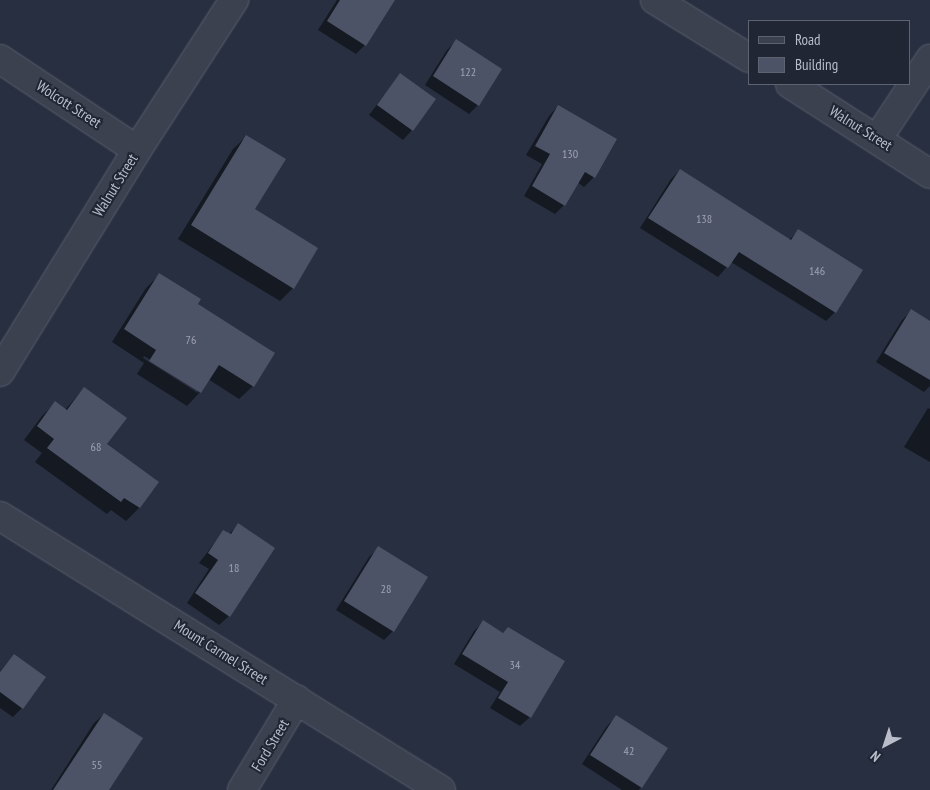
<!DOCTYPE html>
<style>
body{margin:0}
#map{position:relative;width:930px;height:790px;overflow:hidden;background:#282f40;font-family:"PT Sans Narrow",sans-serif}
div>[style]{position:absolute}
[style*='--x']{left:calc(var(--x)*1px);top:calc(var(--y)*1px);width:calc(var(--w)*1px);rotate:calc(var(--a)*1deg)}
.shadow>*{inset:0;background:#0007}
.building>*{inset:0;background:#4d5367}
.roads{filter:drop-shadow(0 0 1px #5a5f6d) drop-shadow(0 0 1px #5a5f6d)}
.street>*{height:28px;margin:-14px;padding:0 14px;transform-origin:14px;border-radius:14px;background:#3c4150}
span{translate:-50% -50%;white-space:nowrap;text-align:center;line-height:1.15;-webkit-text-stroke:4px #212635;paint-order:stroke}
.number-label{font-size:12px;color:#9ea2b1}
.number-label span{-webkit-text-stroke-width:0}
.street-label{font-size:15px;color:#b9bdca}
.legend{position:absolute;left:748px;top:20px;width:162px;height:65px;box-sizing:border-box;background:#212635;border:1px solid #5e6271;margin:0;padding:6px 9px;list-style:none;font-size:15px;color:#b9bdca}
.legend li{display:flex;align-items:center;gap:10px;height:25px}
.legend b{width:25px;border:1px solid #5e6271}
.north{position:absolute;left:860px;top:720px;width:50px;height:50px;-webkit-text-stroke:4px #212635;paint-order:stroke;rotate:220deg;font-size:14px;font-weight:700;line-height:20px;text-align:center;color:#b9bdca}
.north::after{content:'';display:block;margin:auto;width:18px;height:22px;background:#b9bdca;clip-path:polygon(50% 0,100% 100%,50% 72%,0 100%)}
</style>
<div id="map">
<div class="shadow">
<i style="clip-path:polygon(337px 0,393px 0,365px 45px,356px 54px,318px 30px)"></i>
<i style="clip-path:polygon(456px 41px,478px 105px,469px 114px,425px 85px,447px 50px)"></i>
<i style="clip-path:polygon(400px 75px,412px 130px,403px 140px,369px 115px)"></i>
<i style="clip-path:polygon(558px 106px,615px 139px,594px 177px,584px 187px,577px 182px,564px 205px,555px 214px,524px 196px,542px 164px,526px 155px,549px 116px)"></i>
<i style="clip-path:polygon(247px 136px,253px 209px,293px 288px,280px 301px,178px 239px,233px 149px)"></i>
<i style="clip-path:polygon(680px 170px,789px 240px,798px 231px,835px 312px,826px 321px,731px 262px,718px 277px,640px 228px,671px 179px)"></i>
<i style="clip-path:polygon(evenodd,160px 274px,196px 304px,253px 386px,239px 399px,208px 379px,200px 392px,187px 406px,137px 374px,144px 363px,112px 342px,146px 288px,160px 274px,144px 356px,198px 390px,198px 393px,143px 358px,144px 356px)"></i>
<i style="clip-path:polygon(911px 311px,930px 322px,930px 386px,924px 392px,876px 362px,902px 320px)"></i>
<i style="clip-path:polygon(84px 388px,105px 445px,157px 482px,139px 508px,126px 521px,111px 510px,107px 514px,35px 462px,42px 453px,24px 440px,42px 416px,55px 403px,65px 410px)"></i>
<i style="clip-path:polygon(928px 408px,930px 409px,930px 462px,904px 447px)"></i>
<i style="clip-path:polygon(238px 525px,229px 616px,219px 625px,187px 603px,209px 569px,199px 563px,224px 531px,229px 534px)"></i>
<i style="clip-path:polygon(379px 548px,393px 631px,384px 640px,336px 610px,369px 557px)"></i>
<i style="clip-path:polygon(483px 622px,502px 634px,508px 628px,530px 717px,520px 726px,490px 708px,500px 692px,454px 664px,474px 631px)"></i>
<i style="clip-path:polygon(14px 655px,22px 708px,13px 717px,0 708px,0 671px)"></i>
<i style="clip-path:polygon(104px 714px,108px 790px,51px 790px,94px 723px)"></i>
<i style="clip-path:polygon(616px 717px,641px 787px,639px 790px,622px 790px,582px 764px,607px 726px)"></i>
</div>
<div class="building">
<i style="clip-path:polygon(340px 0,395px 0,366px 46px,327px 21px)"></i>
<i style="clip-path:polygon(456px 39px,502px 69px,479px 106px,433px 76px)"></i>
<i style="clip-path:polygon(400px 73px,436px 99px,413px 131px,377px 105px)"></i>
<i style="clip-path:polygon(558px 105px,617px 139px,595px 178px,585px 172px,565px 206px,532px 186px,550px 154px,535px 146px)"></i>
<i style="clip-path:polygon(246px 135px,286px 159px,255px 209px,318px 248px,294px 289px,191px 225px)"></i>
<i style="clip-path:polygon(680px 169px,791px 240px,798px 229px,863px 270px,836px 313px,739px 252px,728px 268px,648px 218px)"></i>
<i style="clip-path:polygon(159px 273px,201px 299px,198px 304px,275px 353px,254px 387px,219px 365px,201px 393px,149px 361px,156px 350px,124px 329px)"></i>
<i style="clip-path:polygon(911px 309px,930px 321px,930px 380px,884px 353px)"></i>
<i style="clip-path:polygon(84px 387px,127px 418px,107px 444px,159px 482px,140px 508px,124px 498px,121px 502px,47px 448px,54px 439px,37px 426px,55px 401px,67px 410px)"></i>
<i style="clip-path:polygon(238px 523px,275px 548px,230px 617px,195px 593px,218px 560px,208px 553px,223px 530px,231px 534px)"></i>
<i style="clip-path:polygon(378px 546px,428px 577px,394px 632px,344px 601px)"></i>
<i style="clip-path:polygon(483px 620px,503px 633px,508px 627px,565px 661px,531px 718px,498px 698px,508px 682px,462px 654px)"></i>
<i style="clip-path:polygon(14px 654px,46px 677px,23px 709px,0 692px,0 672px)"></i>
<i style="clip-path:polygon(104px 713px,143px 738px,109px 790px,53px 790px)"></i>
<i style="clip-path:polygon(616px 715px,668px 748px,642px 788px,590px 755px)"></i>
</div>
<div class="roads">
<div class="street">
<i style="--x:655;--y:0;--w:110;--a:31.7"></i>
<i style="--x:0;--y:59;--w:164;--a:33.6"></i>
<i style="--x:790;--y:84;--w:166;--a:32.7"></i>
<i style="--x:878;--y:138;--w:95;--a:-56.6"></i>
<i style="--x:0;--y:372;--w:261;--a:-58.3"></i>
<i style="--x:137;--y:150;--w:179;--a:-57.1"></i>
<i style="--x:0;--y:516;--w:519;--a:31.85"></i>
<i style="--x:242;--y:790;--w:106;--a:-58.9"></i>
</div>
</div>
<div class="number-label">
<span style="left:468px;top:72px">122</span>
<span style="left:570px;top:154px">130</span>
<span style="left:704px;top:219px">138</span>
<span style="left:817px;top:271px">146</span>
<span style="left:191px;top:340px">76</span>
<span style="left:96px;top:447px">68</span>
<span style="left:234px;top:568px">18</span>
<span style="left:386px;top:589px">28</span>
<span style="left:515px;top:665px">34</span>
<span style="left:629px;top:751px">42</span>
<span style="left:97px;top:765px">55</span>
</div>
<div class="street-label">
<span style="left:69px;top:104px;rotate:33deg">Wolcott Street</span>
<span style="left:861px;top:128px;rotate:32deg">Walnut Street</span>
<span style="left:115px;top:185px;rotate:-58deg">Walnut Street</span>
<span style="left:221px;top:652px;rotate:32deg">Mount Carmel Street</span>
<span style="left:270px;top:745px;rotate:-59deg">Ford Street</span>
</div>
<ul class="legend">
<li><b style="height:6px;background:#3c4150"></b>Road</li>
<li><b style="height:14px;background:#4d5367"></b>Building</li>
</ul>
<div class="north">N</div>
</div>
